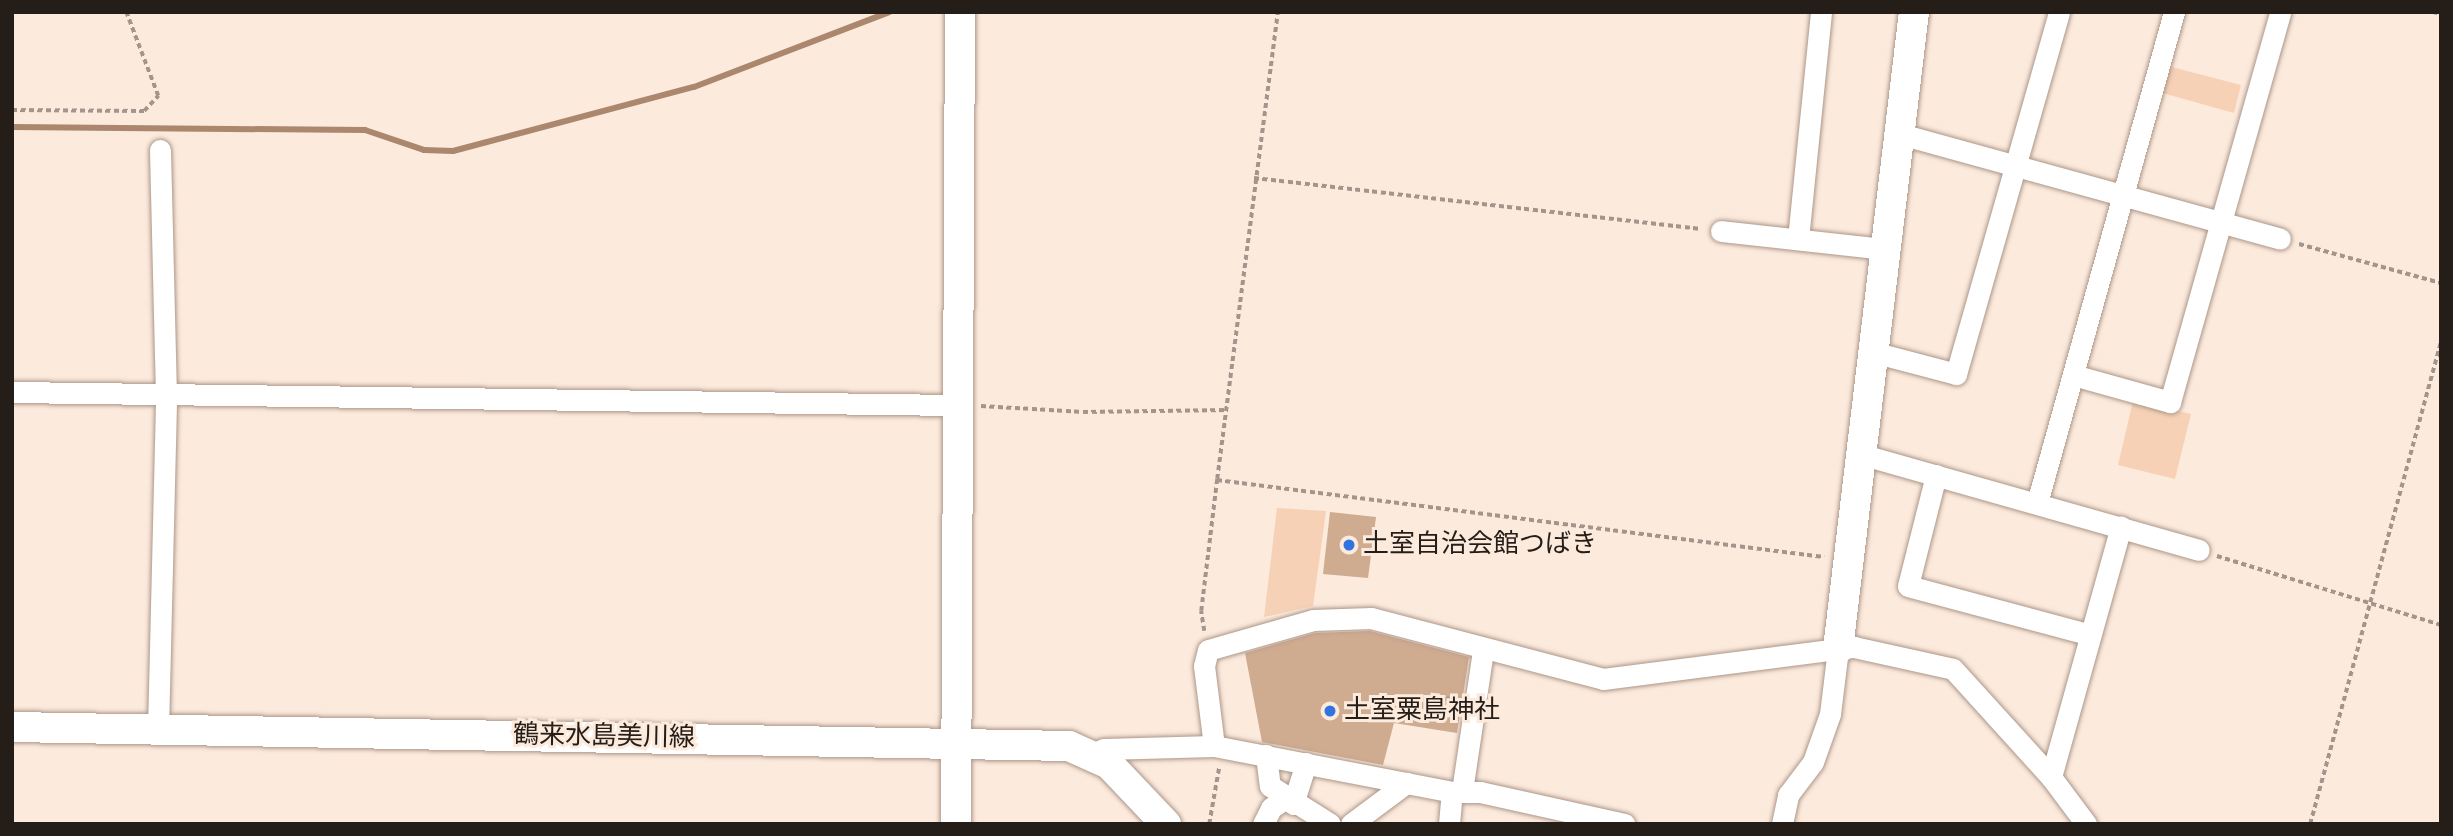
<!DOCTYPE html>
<meta charset="utf-8">
<style>
body{margin:0}
#map{position:relative;width:2453px;height:836px;overflow:hidden;background:#fceadd;font-family:"Alegreya Sans","Noto Sans JP",sans-serif}
div>[style]{position:absolute}
[style*='--x']{left:calc(var(--x)*1px);top:calc(var(--y)*1px);width:calc(var(--w)*1px);rotate:calc(var(--a)*1deg)}
.green>*{inset:0;background:#f6d1b6}
.stream>*{height:6px;margin:-3px;padding:0 3px;transform-origin:3px;border-radius:3px;background:#aa876d}
.building>*{inset:0;background:#cfab90}
.path>*{height:3.5px;margin-top:-1.75px;transform-origin:0;background:repeating-linear-gradient(90deg,#a3958b 0 5px,transparent 0 8.5px)}
.roads{filter:drop-shadow(0 0 2px #ac9788) drop-shadow(0 0 2px #ac9788)}
.street>*{height:21px;margin:-10.5px;padding:0 10.5px;transform-origin:10.5px;border-radius:10.5px;background:#fff}
.secondary>*{height:30px;margin:-15px;padding:0 15px;transform-origin:15px;border-radius:15px;background:#fff}
.dots>*{width:19px;height:19px;translate:-50% -50%;box-sizing:border-box;border:4px solid #fceadd;border-radius:50%}
span{translate:-50% -50%;white-space:nowrap;text-align:center;line-height:1.15;-webkit-text-stroke:6px #fceadd;paint-order:stroke}
.poi-label{font-size:26px;color:#251d17}
.left{translate:0 -50%;text-align:left}
.street-label{font-size:26px;color:#251d17}
.frame{position:absolute;inset:0;border:14px solid #251d17;pointer-events:none}
</style>
<div id="map">
<div class="green">
<i style="clip-path:polygon(2164px 65px,2241px 85px,2234px 113px,2159px 92px)"></i>
<i style="clip-path:polygon(2133px 401px,2191px 414px,2175px 479px,2118px 465px)"></i>
<i style="clip-path:polygon(1277px 508px,1326px 511px,1313px 606px,1264px 617px)"></i>
</div>
<div class="stream">
<i style="--x:12;--y:127;--w:353;--a:0.5"></i>
<i style="--x:365;--y:130;--w:62;--a:18.7"></i>
<i style="--x:424;--y:150;--w:29;--a:2"></i>
<i style="--x:453;--y:151;--w:249;--a:-14.9"></i>
<i style="--x:694;--y:87;--w:209;--a:-21"></i>
</div>
<div class="building">
<i style="clip-path:polygon(1330px 512px,1376px 517px,1368px 578px,1323px 574px)"></i>
<i style="clip-path:polygon(1370px 631px,1469px 657px,1457px 733px,1394px 723px,1383px 765px,1262px 742px,1245px 653px,1315px 633px)"></i>
</div>
<div class="path">
<i style="--x:2433;--y:12;--w:8;--a:14"></i>
<i style="--x:12;--y:110;--w:132;--a:0.4"></i>
<i style="--x:144;--y:111;--w:21;--a:-47"></i>
<i style="--x:158;--y:96;--w:90;--a:-110.9"></i>
<i style="--x:1254;--y:178;--w:450;--a:6.5"></i>
<i style="--x:2299;--y:244;--w:147;--a:15.4"></i>
<i style="--x:981;--y:406;--w:102;--a:3.4"></i>
<i style="--x:1083;--y:412;--w:145;--a:-0.8"></i>
<i style="--x:1217;--y:480;--w:612;--a:7.23"></i>
<i style="--x:2217;--y:556;--w:234;--a:17.1"></i>
<i style="--x:1204;--y:631;--w:20;--a:-99"></i>
<i style="--x:1201;--y:611;--w:133;--a:-83.1"></i>
<i style="--x:1217;--y:479;--w:471;--a:-82.6"></i>
<i style="--x:1369;--y:697;--w:87;--a:1.3"></i>
<i style="--x:1209;--y:824;--w:58;--a:-80"></i>
<i style="--x:2310;--y:824;--w:500;--a:-74.83"></i>
</div>
<div class="roads">
<div class="street">
<i style="--x:1900;--y:134;--w:394;--a:15.4"></i>
<i style="--x:1721;--y:231;--w:164;--a:6.3"></i>
<i style="--x:1798;--y:239;--w:228;--a:-84.2"></i>
<i style="--x:1873;--y:352;--w:86;--a:14.8"></i>
<i style="--x:1956;--y:374;--w:376;--a:-74.1"></i>
<i style="--x:2073;--y:375;--w:101;--a:15.6"></i>
<i style="--x:2170;--y:402;--w:405;--a:-74.2"></i>
<i style="--x:12;--y:392;--w:947;--a:0.79"></i>
<i style="--x:1860;--y:454;--w:352;--a:15.8"></i>
<i style="--x:1936;--y:475;--w:114;--a:104.2"></i>
<i style="--x:1908;--y:586;--w:189;--a:15"></i>
<i style="--x:2037;--y:503;--w:510;--a:-74.41"></i>
<i style="--x:158;--y:730;--w:334;--a:-88.6"></i>
<i style="--x:166;--y:396;--w:246;--a:-91.4"></i>
<i style="--x:1214;--y:746;--w:81;--a:-97.1"></i>
<i style="--x:1204;--y:666;--w:16;--a:-76"></i>
<i style="--x:1208;--y:650;--w:109;--a:-15.9"></i>
<i style="--x:1313;--y:620;--w:58;--a:-2"></i>
<i style="--x:1371;--y:618;--w:240;--a:14.7"></i>
<i style="--x:1603;--y:679;--w:253;--a:-7.3"></i>
<i style="--x:1854;--y:647;--w:101;--a:12.5"></i>
<i style="--x:1953;--y:669;--w:146;--a:47.8"></i>
<i style="--x:2051;--y:777;--w:59;--a:53.3"></i>
<i style="--x:1092;--y:754;--w:13;--a:-23"></i>
<i style="--x:1104;--y:749;--w:110;--a:-1.6"></i>
<i style="--x:1214;--y:746;--w:242;--a:10.9"></i>
<i style="--x:1452;--y:792;--w:28;--a:0"></i>
<i style="--x:1480;--y:792;--w:148;--a:12.5"></i>
<i style="--x:1266;--y:755;--w:31;--a:83"></i>
<i style="--x:1270;--y:786;--w:71;--a:32.3"></i>
<i style="--x:2051;--y:777;--w:260;--a:-74.4"></i>
<i style="--x:1462;--y:791;--w:143;--a:-81.5"></i>
<i style="--x:1293;--y:804;--w:43;--a:-72.4"></i>
<i style="--x:1263;--y:824;--w:18;--a:-63"></i>
<i style="--x:1271;--y:808;--w:18;--a:-34"></i>
<i style="--x:1351;--y:824;--w:69;--a:-36.7"></i>
<i style="--x:1449;--y:824;--w:32;--a:-85"></i>
<i style="--x:1782;--y:824;--w:30;--a:-78"></i>
<i style="--x:1788;--y:795;--w:41;--a:-52.9"></i>
<i style="--x:1813;--y:762;--w:51;--a:-70.5"></i>
<i style="--x:1830;--y:714;--w:65;--a:-83"></i>
</div>
<div class="secondary">
<i style="--x:1838;--y:649;--w:642;--a:-83.2"></i>
<i style="--x:12;--y:727;--w:1057;--a:1.03"></i>
<i style="--x:1069;--y:746;--w:44;--a:24.2"></i>
<i style="--x:1109;--y:764;--w:83;--a:46.5"></i>
<i style="--x:956;--y:824;--w:812;--a:-89.72"></i>
</div>
</div>
<div class="dots">
<i style="left:1349px;top:545px;background:#3173e0"></i>
<i style="left:1330px;top:711px;background:#3173e0"></i>
</div>
<div class="poi-label">
<span class="left" style="left:1363px;top:545px">土室自治会館つばき</span>
<span class="left" style="left:1344px;top:711px">土室粟島神社</span>
</div>
<div class="street-label">
<span style="left:604px;top:737px;rotate:1deg">鶴来水島美川線</span>
</div>
<div class="frame"></div>
</div>
